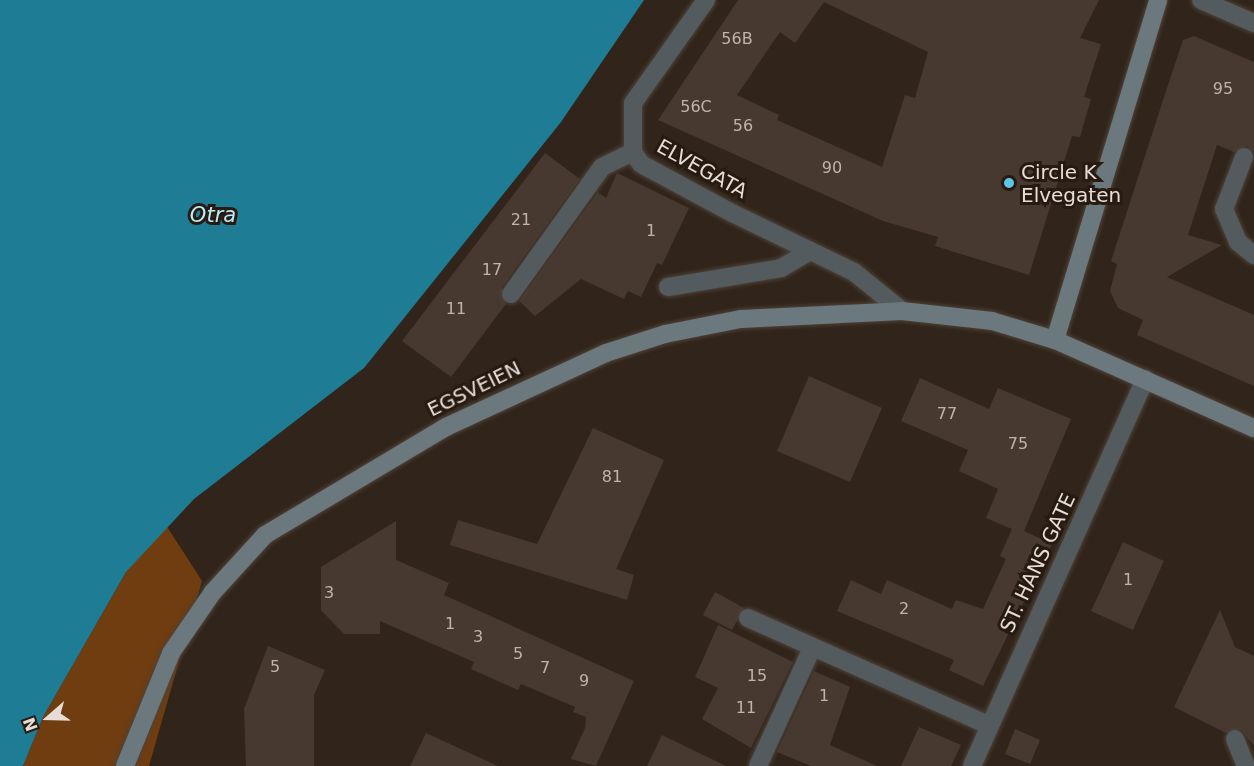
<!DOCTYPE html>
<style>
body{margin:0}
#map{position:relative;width:1254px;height:766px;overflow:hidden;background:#31241a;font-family:"DejaVu Sans",sans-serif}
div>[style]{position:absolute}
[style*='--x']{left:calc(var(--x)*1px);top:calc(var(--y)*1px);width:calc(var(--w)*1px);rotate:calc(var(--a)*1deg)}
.forest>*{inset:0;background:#703d10}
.water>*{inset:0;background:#1e7c95}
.building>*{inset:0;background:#47392f}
.roads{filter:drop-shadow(0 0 2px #4e4238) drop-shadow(0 0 2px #4e4238)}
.lane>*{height:18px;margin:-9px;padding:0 9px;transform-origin:9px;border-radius:9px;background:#535b5e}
.street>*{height:18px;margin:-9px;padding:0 9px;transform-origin:9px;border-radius:9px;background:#535b5e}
.secondary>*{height:18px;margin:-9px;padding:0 9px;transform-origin:9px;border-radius:9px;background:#6b787d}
.dots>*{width:16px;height:16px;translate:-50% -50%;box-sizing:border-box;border:3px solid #271a11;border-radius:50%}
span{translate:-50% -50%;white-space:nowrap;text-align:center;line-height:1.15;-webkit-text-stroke:6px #271a11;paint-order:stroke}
.number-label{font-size:16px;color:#bfb4ad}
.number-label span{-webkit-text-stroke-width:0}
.street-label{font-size:20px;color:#e7ddd7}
.poi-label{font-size:20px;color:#e7ddd7}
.left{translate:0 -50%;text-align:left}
.water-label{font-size:21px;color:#bee9f7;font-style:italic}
.north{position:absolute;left:18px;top:688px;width:60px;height:60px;-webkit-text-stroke:4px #271a11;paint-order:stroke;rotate:250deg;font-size:16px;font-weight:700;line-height:24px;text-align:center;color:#e7ddd7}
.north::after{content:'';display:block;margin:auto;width:21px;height:27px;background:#e7ddd7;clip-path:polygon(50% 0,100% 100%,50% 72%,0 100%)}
</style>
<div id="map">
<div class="forest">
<i style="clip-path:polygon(166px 525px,202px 581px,149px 766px,23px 766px,43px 717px,126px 572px)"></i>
</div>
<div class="water">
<i style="clip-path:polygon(0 0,644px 0,561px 122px,364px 368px,194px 499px,126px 572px,43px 717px,23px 766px,0 766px)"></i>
</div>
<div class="building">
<i style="clip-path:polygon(evenodd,738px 0,1099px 0,1080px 38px,1101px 44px,1084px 97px,1091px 99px,1080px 137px,1072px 136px,1029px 275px,935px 246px,938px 237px,883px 221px,658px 120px,738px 0,824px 2px,928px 52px,915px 98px,905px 95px,882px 167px,777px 120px,779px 115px,737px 95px,780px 32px,795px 43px,824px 2px)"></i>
<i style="clip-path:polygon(1194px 36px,1254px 62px,1254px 153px,1247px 146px,1234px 152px,1217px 145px,1188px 235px,1222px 245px,1167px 277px,1254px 315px,1254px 386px,1137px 335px,1143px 320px,1118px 308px,1110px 291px,1117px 264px,1111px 261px,1165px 94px,1183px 40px)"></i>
<i style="clip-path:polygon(545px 153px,580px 179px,502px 287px,506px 304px,451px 377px,402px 341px)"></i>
<i style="clip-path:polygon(617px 173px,689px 208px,662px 265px,657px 263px,641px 297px,628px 291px,624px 299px,581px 279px,535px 316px,519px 301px,598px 192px,606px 198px)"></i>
<i style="clip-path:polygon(809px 376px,882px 408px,850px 482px,777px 451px)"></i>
<i style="clip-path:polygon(920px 378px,989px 409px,998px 388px,1071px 419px,1024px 531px,1052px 544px,983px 686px,949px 670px,954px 660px,837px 611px,851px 580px,881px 594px,887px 580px,952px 609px,956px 600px,983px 609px,1006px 559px,1000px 556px,1012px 529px,986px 518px,998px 489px,959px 471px,968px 450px,901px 421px)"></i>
<i style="clip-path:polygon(593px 428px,664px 460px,616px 569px,634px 575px,627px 600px,450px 545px,458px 520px,537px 544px)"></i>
<i style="clip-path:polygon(396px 521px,396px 560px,449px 583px,444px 595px,634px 681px,596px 766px,571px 759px,585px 728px,586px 717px,573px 712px,575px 707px,521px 684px,518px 690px,471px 669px,474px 662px,380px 621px,380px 634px,344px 634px,321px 610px,321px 567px)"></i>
<i style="clip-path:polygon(1123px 542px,1164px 561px,1133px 630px,1091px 611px)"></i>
<i style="clip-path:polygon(715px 592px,744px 608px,732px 630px,703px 615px)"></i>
<i style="clip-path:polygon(1220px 610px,1235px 647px,1254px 656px,1254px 746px,1241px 730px,1226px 733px,1174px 707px)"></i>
<i style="clip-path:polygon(718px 625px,793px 662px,751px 748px,702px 719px,718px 688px,695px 677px)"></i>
<i style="clip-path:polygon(268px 646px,325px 670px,314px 695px,314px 766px,246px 766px,244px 709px)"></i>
<i style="clip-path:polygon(814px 671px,850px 687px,830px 745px,877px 766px,811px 766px,777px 752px)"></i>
<i style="clip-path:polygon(919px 727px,961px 745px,951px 766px,901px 766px)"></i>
<i style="clip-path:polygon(1015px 729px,1040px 740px,1030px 764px,1005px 754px)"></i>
<i style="clip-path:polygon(426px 733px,498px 766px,410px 766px)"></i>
<i style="clip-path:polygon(662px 735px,726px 766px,647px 766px)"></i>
</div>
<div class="roads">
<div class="lane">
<i style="--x:1244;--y:157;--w:56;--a:111"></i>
<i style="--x:1224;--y:209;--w:36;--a:67"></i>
<i style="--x:1238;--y:242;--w:21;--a:39"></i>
<i style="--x:668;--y:287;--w:115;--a:-9.5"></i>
<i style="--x:781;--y:268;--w:34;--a:-30"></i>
<i style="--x:511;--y:294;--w:156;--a:-54.4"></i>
<i style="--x:602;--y:167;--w:34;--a:-26"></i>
<i style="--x:1235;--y:739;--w:29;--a:68"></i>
</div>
<div class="street">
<i style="--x:706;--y:0;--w:126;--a:125.3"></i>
<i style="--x:633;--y:103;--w:49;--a:90"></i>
<i style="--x:633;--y:152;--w:14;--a:56"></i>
<i style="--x:641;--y:164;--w:101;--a:28.3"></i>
<i style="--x:730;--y:212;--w:138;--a:25.8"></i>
<i style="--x:854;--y:272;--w:62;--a:39.1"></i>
<i style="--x:1201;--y:0;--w:58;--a:23.5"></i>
<i style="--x:748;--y:618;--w:263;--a:24"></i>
<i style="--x:758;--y:766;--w:130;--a:-65.4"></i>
<i style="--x:972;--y:766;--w:424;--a:-65.9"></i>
</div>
<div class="secondary">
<i style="--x:1055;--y:340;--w:355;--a:-73.1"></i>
<i style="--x:125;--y:766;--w:122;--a:-67.8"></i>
<i style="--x:171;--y:653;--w:74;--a:-55.5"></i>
<i style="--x:213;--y:592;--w:77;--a:-47.6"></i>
<i style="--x:265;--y:535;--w:211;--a:-30.8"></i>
<i style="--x:446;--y:427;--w:176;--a:-24.8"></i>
<i style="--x:606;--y:353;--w:62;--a:-17.9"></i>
<i style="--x:665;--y:334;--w:77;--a:-11.2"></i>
<i style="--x:741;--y:319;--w:161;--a:-2.8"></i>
<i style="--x:902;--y:311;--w:91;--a:6.3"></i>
<i style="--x:992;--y:321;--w:66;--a:16.8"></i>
<i style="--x:1055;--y:340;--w:218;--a:23.9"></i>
</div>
</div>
<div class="dots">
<i style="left:1009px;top:183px;background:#5bc7e7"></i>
</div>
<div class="number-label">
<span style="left:737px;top:39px">56B</span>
<span style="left:1223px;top:89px">95</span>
<span style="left:696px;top:107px">56C</span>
<span style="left:743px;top:126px">56</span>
<span style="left:832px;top:168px">90</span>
<span style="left:521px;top:220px">21</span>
<span style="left:651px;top:231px">1</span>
<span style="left:492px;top:270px">17</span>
<span style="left:456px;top:309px">11</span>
<span style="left:947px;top:414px">77</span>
<span style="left:1018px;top:444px">75</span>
<span style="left:612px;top:477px">81</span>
<span style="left:1128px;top:580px">1</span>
<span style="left:329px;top:593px">3</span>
<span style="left:904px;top:609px">2</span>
<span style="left:450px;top:624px">1</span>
<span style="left:478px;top:637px">3</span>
<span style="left:518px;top:654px">5</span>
<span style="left:275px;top:667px">5</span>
<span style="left:545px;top:668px">7</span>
<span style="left:757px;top:676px">15</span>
<span style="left:584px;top:681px">9</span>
<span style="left:824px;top:696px">1</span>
<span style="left:746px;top:708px">11</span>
</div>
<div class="street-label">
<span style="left:702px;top:169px;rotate:29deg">ELVEGATA</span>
<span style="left:474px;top:389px;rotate:-26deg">EGSVEIEN</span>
<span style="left:1038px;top:563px;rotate:-65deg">ST. HANS GATE</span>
</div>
<div class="poi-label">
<span class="left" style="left:1021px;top:184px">Circle K<br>Elvegaten</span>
</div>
<div class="water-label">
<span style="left:213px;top:215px">Otra</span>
</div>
<div class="north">N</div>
</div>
